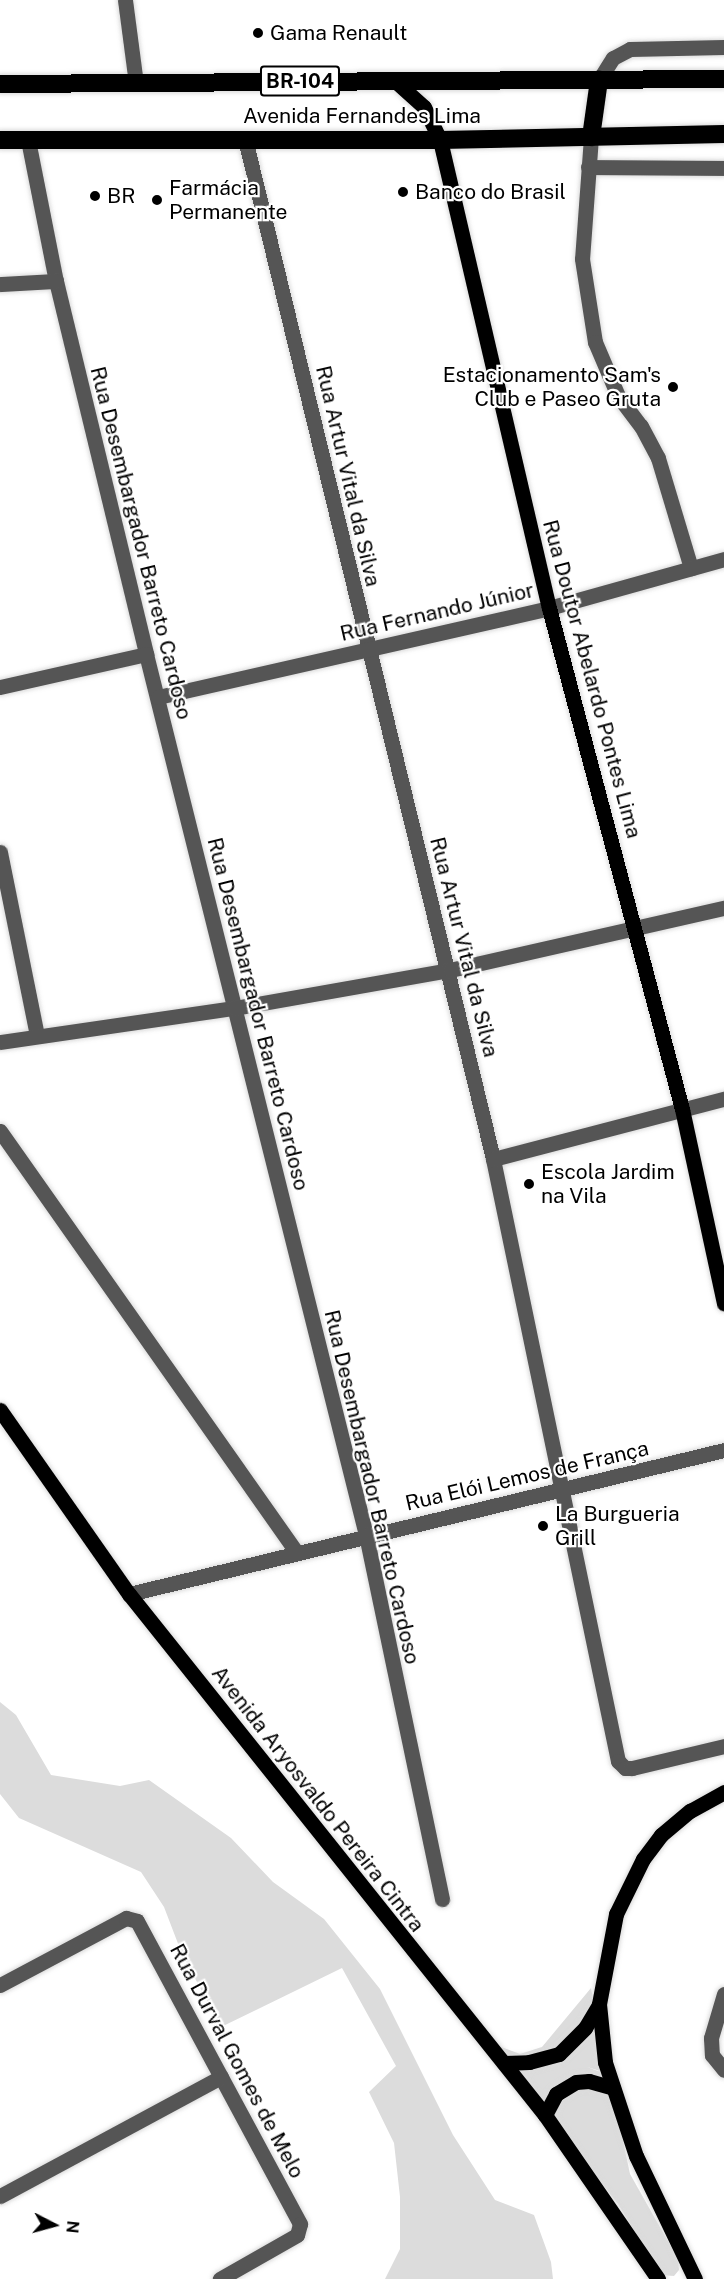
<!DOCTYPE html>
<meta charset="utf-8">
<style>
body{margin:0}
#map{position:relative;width:724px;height:2279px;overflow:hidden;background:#fff;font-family:"Public Sans",sans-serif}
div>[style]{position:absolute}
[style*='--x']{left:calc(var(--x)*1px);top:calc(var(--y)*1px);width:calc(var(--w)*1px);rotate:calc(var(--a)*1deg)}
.green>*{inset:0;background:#dcdcdc}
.roads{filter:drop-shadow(0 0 2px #dbdbdb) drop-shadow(0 0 2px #dbdbdb)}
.minor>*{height:15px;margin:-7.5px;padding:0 7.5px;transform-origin:7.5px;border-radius:7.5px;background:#555}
.major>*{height:15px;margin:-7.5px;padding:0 7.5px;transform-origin:7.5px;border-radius:7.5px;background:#000}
.highway>*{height:18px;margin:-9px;padding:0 9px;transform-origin:9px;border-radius:9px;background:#000}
.dots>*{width:16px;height:16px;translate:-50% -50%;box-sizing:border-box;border:3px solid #fff;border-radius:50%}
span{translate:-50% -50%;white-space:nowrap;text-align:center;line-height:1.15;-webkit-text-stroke:4.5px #fff;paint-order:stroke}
.shield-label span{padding:2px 4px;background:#fff;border:2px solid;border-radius:4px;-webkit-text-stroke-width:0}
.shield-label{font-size:20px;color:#000;font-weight:700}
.poi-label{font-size:21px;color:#000}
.left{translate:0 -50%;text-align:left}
.right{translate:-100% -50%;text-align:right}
.street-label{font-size:21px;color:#000}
.north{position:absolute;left:24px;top:2195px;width:60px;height:60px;-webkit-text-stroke:4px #fff;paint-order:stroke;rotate:96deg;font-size:16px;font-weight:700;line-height:24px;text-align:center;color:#000}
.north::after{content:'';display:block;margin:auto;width:21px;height:27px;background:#000;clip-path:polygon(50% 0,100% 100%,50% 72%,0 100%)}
</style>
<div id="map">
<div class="green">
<i style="clip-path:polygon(0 1702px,16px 1715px,51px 1775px,120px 1786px,149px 1780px,231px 1838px,273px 1882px,324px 1919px,380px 1989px,453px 2135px,495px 2200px,534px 2215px,551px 2262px,553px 2279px,385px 2279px,400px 2249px,400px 2197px,394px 2143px,369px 2092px,396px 2066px,342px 1968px,221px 2027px,182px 1954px,164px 1907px,141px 1872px,19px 1818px,0 1794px)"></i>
<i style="clip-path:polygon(591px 1988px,607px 2073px,587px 2067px,609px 2075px,630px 2174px,678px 2259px,679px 2270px,674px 2276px,661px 2275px,618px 2204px,493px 2044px,520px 2054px,542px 2047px)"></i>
</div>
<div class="roads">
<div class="minor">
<i style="--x:125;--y:0;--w:84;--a:82.5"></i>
<i style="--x:599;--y:80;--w:26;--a:-58"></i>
<i style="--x:613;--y:58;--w:19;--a:-28"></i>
<i style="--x:630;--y:49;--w:94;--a:-1.2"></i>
<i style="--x:591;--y:137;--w:122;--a:94.2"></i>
<i style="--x:582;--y:259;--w:84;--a:81.1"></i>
<i style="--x:595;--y:342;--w:59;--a:66.9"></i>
<i style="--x:618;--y:396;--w:38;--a:53"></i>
<i style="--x:641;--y:426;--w:36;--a:62"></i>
<i style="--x:658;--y:458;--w:115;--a:73.3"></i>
<i style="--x:245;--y:139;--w:1050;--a:76.33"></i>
<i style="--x:493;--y:1159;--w:615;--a:78.27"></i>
<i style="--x:618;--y:1761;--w:10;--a:45"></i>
<i style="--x:625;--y:1768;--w:7;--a:0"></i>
<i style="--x:632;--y:1768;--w:95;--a:-13.4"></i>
<i style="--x:28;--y:140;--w:144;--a:78.8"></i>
<i style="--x:56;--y:281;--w:384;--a:76.4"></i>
<i style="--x:146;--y:654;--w:908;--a:75.98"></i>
<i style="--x:366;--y:1535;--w:372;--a:78.2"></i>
<i style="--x:588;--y:167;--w:136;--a:0.4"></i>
<i style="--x:0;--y:284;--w:56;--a:-3.1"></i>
<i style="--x:0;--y:687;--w:150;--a:-12.7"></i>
<i style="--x:158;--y:697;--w:401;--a:-12.8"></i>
<i style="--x:549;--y:608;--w:182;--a:-15.6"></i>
<i style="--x:0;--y:852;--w:187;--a:78.6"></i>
<i style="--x:0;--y:1042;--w:236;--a:-8.3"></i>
<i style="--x:234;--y:1008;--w:219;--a:-10"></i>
<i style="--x:450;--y:970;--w:281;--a:-12.8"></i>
<i style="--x:0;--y:1131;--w:516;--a:54.86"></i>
<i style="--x:493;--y:1159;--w:239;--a:-14.6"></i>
<i style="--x:129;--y:1594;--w:612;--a:-13.6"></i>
<i style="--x:0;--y:1985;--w:143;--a:-28"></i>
<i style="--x:126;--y:1918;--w:11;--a:15"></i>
<i style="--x:137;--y:1921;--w:344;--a:61.7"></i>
<i style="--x:300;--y:2224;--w:11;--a:105"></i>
<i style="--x:297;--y:2235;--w:89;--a:150.3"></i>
<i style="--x:724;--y:1994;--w:46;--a:106.5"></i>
<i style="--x:711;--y:2038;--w:17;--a:87"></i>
<i style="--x:712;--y:2055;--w:19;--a:51"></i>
<i style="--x:0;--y:2196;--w:251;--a:-28.3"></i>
</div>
<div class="major">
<i style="--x:394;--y:80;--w:40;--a:42"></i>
<i style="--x:424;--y:107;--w:37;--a:64"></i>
<i style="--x:440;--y:140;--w:481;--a:76.9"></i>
<i style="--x:549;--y:608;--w:518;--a:75.13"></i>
<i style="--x:682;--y:1109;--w:199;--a:77.8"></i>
<i style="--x:0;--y:1410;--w:225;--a:55"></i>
<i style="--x:129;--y:1594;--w:667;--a:51.39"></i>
<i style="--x:545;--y:2115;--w:199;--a:55.4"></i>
<i style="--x:504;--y:2063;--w:25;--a:-2"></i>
<i style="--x:529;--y:2062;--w:31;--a:-15"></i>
<i style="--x:559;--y:2054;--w:37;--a:-45"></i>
<i style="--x:585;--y:2028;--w:27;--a:-59"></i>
<i style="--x:545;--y:2115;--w:24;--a:-62"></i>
<i style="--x:556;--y:2094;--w:23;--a:-31"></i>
<i style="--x:576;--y:2082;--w:13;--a:-4"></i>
<i style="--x:589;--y:2081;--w:25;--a:16"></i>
<i style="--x:695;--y:2279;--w:136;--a:-115.6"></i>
<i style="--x:636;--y:2156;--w:99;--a:-108.3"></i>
<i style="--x:605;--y:2062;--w:58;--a:-95.9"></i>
<i style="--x:599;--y:2004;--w:92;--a:-79.3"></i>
<i style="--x:616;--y:1914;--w:61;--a:-63.9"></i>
<i style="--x:643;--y:1859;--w:30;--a:-53"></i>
<i style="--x:661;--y:1835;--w:38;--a:-40"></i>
<i style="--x:690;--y:1811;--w:39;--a:-29"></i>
</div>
<div class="highway">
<i style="--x:0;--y:84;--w:724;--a:-0.4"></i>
<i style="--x:591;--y:137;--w:58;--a:-82"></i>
<i style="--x:0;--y:140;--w:440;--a:0"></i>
<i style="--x:440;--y:140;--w:284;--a:-1.2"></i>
</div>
</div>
<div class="dots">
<i style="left:258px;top:33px;background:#000"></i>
<i style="left:403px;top:192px;background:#000"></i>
<i style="left:95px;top:196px;background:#000"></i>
<i style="left:157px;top:200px;background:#000"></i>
<i style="left:673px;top:387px;background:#000"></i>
<i style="left:529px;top:1184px;background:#000"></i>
<i style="left:543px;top:1526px;background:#000"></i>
</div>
<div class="shield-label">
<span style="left:300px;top:81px">BR-104</span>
</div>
<div class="poi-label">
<span class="left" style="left:270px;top:33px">Gama Renault</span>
<span class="left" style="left:169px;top:200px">Farmácia<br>Permanente</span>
<span class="left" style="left:415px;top:192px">Banco do Brasil</span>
<span class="left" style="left:107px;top:196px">BR</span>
<span class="right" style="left:661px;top:387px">Estacionamento Sam's<br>Club e Paseo Gruta</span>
<span class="left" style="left:541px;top:1184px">Escola Jardim<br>na Vila</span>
<span class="left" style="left:555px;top:1526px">La Burgueria<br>Grill</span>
</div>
<div class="street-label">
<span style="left:362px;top:116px">Avenida Fernandes Lima</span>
<span style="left:348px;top:476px;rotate:77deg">Rua Artur Vital da Silva</span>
<span style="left:141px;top:543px;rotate:76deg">Rua Desembargador Barreto Cardoso</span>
<span style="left:437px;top:612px;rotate:-13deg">Rua Fernando Júnior</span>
<span style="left:592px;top:679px;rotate:75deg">Rua Doutor Abelardo Pontes Lima</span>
<span style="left:464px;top:947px;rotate:76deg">Rua Artur Vital da Silva</span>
<span style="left:258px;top:1014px;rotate:76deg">Rua Desembargador Barreto Cardoso</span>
<span style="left:527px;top:1476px;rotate:-13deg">Rua Elói Lemos de França</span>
<span style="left:372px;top:1487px;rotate:77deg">Rua Desembargador Barreto Cardoso</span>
<span style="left:318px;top:1799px;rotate:52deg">Avenida Aryosvaldo Pereira Cintra</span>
<span style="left:237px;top:2061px;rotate:62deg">Rua Durval Gomes de Melo</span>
</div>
<div class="north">N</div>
</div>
